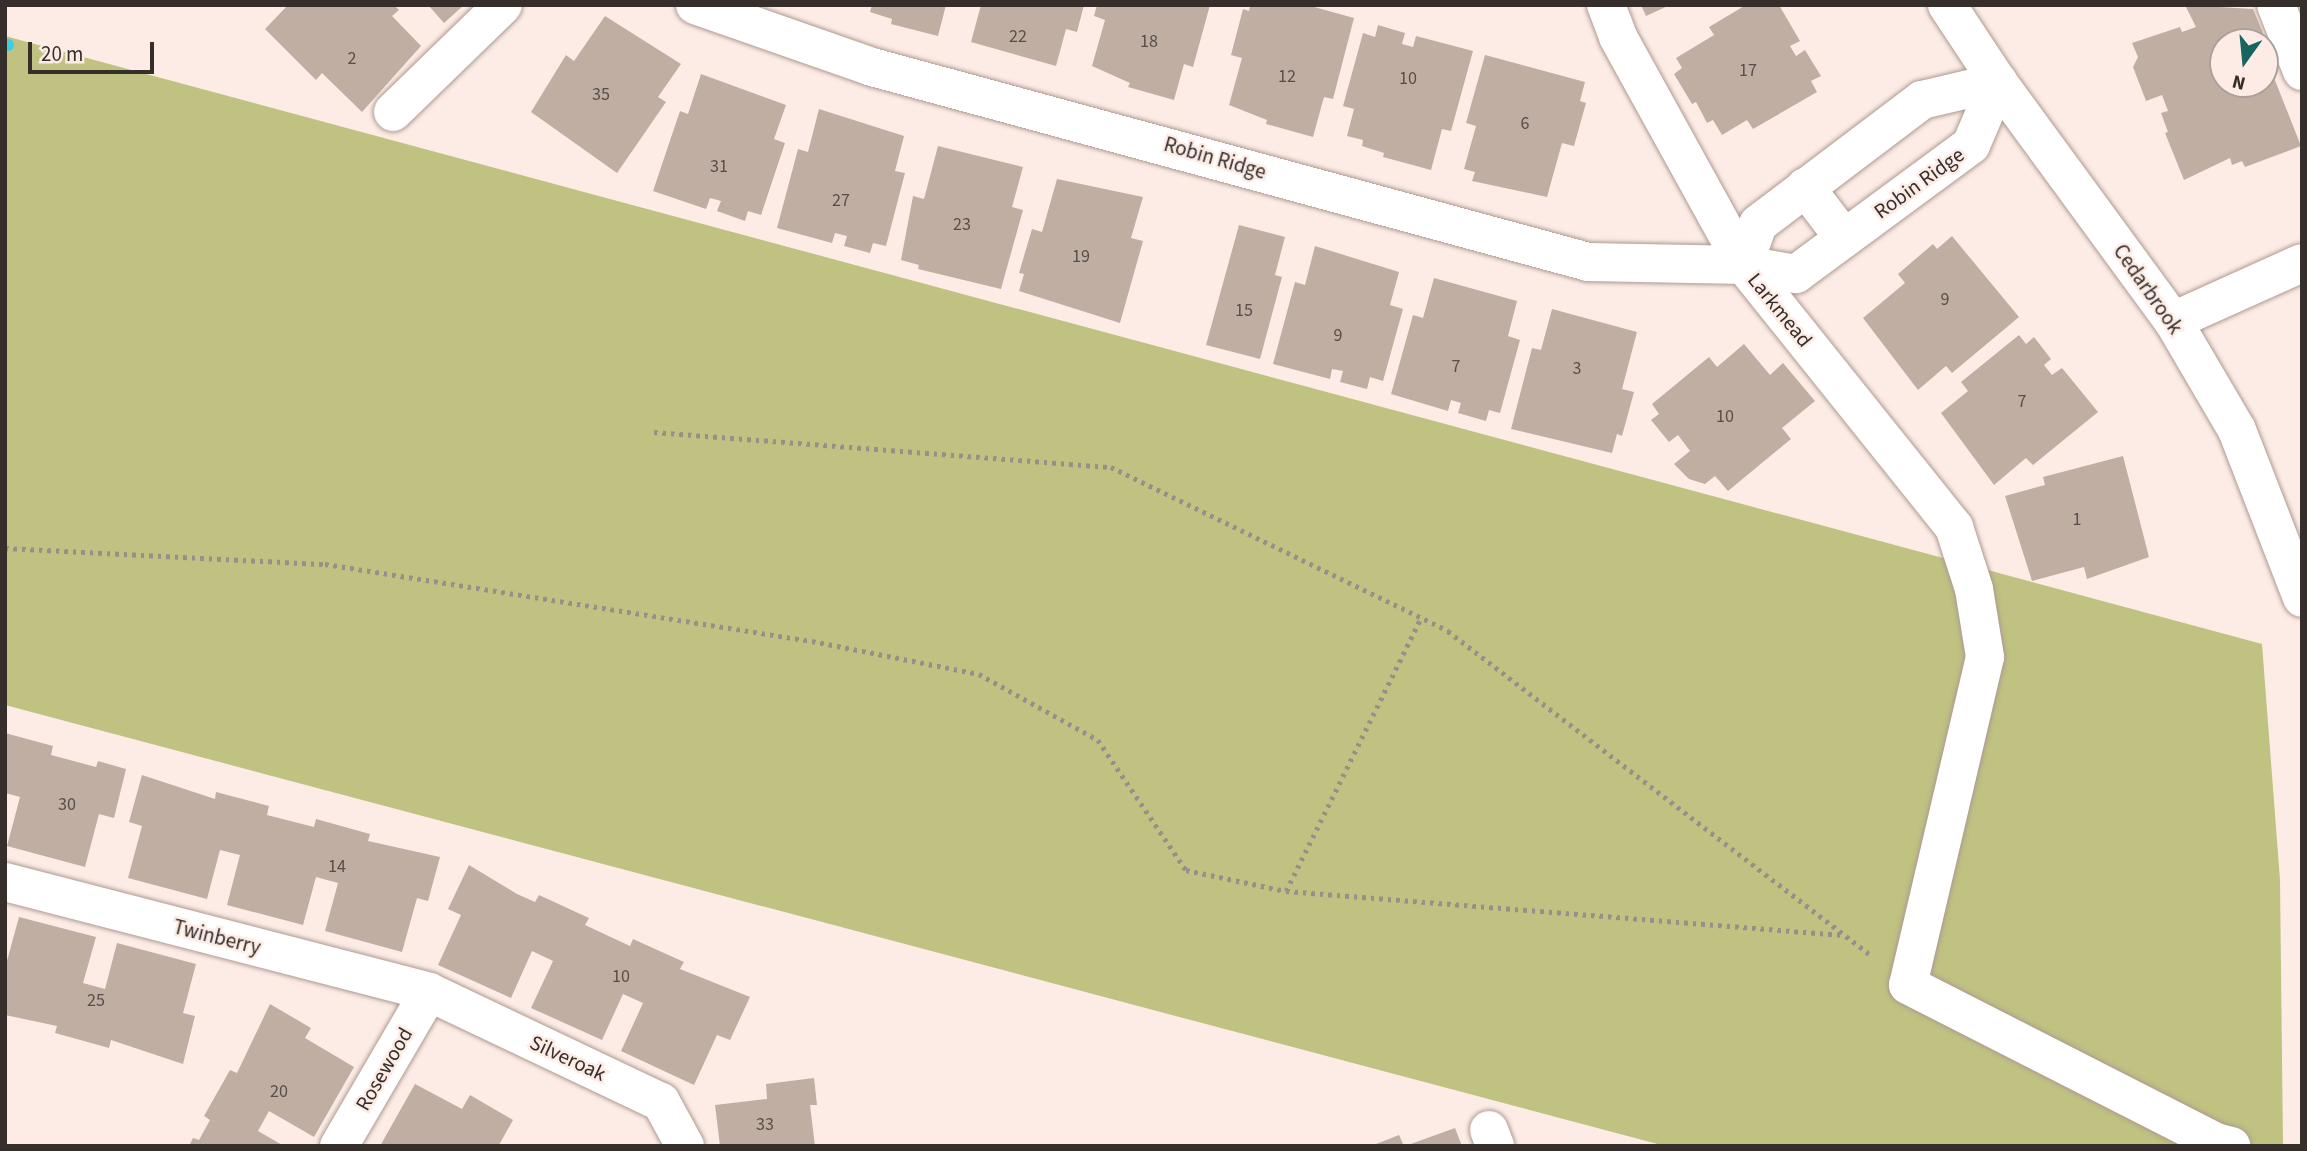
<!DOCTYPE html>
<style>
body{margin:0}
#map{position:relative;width:2307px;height:1151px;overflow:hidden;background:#fdece5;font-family:"Source Sans 3",sans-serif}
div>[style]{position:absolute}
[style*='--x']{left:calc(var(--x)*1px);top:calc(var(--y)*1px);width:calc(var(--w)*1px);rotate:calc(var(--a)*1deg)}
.green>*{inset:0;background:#bfc281}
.stream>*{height:12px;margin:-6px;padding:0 6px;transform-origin:6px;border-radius:6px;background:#3bceea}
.building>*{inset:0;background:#c0aea3}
.path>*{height:4.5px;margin-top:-2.25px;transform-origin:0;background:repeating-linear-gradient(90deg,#9b8e89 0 3.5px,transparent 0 8.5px)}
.roads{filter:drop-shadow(0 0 2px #ad9992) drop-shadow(0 0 2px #ad9992)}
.minor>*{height:38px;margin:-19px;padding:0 19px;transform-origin:19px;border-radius:19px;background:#fff}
span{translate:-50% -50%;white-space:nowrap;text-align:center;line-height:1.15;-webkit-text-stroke:5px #fdece5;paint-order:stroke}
.number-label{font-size:18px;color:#584e49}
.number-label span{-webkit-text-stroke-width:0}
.street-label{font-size:21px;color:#362e2b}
.frame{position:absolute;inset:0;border:7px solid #362e2b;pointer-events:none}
.north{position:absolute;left:2209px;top:28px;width:70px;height:70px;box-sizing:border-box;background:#fdece5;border:2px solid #ada09b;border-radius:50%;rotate:195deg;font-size:19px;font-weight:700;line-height:28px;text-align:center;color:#362e2b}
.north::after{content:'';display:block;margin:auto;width:24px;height:32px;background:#176460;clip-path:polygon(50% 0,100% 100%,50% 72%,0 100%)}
.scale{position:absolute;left:28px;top:42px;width:126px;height:32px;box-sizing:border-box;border:4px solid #362e2b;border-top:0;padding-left:9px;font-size:21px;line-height:24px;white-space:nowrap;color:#362e2b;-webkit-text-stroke:5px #fdece5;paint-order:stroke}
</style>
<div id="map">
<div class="green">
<i style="clip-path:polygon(5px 36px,2262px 644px,2280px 880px,2283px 1146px,1665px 1146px,5px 705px)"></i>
</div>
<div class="stream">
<i style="--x:5;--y:45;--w:3;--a:0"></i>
</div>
<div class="building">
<i style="clip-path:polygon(288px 5px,394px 5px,399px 10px,392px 16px,421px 46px,362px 112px,322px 73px,316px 80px,265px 29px)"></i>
<i style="clip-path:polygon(428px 5px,464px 5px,444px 23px)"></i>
<i style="clip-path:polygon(872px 5px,946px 5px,938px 36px,891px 24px,892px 19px,870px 12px)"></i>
<i style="clip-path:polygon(981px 5px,1084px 5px,1077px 32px,1066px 29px,1056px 66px,971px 42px)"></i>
<i style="clip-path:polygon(1097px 5px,1210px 5px,1193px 67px,1184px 64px,1174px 100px,1128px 87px,1130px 83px,1092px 66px,1105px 20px,1094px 16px)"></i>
<i style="clip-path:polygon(1250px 5px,1307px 5px,1354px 18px,1333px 99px,1324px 97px,1313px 137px,1266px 124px,1267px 120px,1229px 105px,1242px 58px,1231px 55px,1243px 9px,1249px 11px)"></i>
<i style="clip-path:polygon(1641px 5px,1670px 5px,1646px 16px)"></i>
<i style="clip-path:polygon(1746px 5px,1779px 5px,1800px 41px,1790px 46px,1796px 56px,1805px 50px,1821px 76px,1811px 81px,1817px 92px,1753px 129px,1747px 120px,1722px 135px,1713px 120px,1707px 123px,1696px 102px,1692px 104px,1674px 74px,1682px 68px,1676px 58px,1714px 35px,1709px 27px)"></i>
<i style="clip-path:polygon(2185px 5px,2253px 9px,2263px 33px,2257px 35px,2260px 42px,2223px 42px,2223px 84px,2265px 84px,2265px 55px,2301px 146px,2245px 167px,2242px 161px,2232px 165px,2230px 158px,2184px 180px,2165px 133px,2168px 132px,2161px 113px,2168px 111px,2162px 95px,2146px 101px,2133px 67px,2138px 57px,2132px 43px,2180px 27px,2182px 32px,2196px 27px)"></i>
<i style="clip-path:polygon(605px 16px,681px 64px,658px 97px,666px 102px,617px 173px,531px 112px,566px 55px,574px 61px)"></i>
<i style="clip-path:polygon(1378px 25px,1405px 33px,1402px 44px,1413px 47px,1416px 36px,1473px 51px,1451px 131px,1442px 129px,1431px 170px,1383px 157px,1384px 153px,1362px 146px,1363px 140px,1347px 136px,1354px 109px,1343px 106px,1363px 33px,1375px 37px)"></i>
<i style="clip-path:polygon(1485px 55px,1585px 82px,1580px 101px,1586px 103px,1574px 146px,1562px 143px,1547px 197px,1472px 181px,1475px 172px,1464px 169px,1476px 126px,1466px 123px)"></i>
<i style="clip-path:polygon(701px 74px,786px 105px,774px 139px,785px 143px,761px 215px,748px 211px,745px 221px,717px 211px,721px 201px,710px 198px,706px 209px,653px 191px,680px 111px,688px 114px)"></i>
<i style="clip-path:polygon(819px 109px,904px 136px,895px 171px,905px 173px,886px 246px,873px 243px,870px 253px,844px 246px,847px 236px,835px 233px,832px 243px,777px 228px,798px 149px,808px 152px)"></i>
<i style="clip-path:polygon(938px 146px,1023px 167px,1012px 207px,1023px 210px,1001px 289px,918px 269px,919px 265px,901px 260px,913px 196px,924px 199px)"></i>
<i style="clip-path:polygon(1057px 179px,1143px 197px,1131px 238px,1143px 241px,1120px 323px,1019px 291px,1024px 274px,1019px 273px,1032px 229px,1042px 232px)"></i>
<i style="clip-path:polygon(1239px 225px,1285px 237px,1275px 275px,1282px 277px,1260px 359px,1206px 345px)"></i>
<i style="clip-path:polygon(1952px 236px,2019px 317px,1952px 373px,1946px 366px,1918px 390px,1863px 318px,1905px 283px,1898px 274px,1933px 244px,1937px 249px)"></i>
<i style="clip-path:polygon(1315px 246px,1399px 272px,1390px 305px,1403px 309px,1383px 381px,1370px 377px,1367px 389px,1340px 382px,1343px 371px,1332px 369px,1330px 379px,1273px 364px,1295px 282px,1305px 285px)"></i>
<i style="clip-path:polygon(1434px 278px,1517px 301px,1508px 336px,1520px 340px,1500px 413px,1489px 410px,1486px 421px,1458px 413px,1461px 403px,1451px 400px,1448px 411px,1391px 394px,1413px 315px,1423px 318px)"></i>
<i style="clip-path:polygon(1552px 309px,1637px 332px,1622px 389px,1634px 392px,1622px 436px,1617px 434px,1612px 453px,1511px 429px,1532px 348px,1541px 350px)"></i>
<i style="clip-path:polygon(2019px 335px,2026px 344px,2034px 337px,2051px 359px,2044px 365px,2052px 375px,2062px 368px,2098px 412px,2033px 465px,2026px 458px,1994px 485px,1941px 413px,1968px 391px,1961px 382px)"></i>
<i style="clip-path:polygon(1744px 344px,1770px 375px,1783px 363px,1815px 401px,1782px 428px,1791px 439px,1728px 491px,1715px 476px,1705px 484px,1689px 479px,1674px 464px,1690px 451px,1678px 435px,1669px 442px,1651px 420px,1659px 414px,1652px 404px,1709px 357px,1717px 367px)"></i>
<i style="clip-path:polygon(2123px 456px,2149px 557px,2087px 579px,2084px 567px,2032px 581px,2005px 496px,2045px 485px,2043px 477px)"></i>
<i style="clip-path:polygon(5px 733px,53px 746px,51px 755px,96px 767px,98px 761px,126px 769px,114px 818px,99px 814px,85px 867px,7px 846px,20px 797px,5px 793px)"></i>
<i style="clip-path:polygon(142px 775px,215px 799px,216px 792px,269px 806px,267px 815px,314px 827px,316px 819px,370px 834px,368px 841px,440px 857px,428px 901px,417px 898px,402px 952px,325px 931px,338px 883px,316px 877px,303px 925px,227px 905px,240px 855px,220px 850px,207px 899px,128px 878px,142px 826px,129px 822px)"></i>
<i style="clip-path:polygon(469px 865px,517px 894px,535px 902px,539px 895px,589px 918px,585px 925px,630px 946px,633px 939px,684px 962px,680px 969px,750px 997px,730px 1040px,717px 1035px,694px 1085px,621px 1051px,643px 1003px,623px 994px,602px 1040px,531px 1008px,553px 961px,532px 951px,511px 998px,438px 965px,461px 915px,448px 909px)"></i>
<i style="clip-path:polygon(19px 917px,96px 937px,83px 983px,105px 989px,117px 943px,196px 964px,183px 1013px,195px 1016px,183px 1064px,111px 1040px,109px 1048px,55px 1033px,57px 1026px,5px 1015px,5px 968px)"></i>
<i style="clip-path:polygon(270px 1004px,311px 1028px,305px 1038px,354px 1067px,314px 1137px,269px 1111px,258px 1131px,284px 1146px,189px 1146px,193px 1138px,199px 1140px,210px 1120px,204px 1116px,230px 1070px,237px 1073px)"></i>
<i style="clip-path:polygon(814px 1078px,817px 1105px,810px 1105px,815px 1146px,720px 1146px,715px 1105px,767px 1099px,766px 1084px)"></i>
<i style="clip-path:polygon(415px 1084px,462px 1109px,470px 1095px,513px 1120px,499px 1145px,380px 1146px)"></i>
<i style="clip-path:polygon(1455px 1128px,1462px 1146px,1408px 1146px,1408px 1145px)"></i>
<i style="clip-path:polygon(1399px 1135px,1404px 1146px,1371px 1146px)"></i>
</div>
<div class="path">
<i style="--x:654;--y:432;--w:458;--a:4.4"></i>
<i style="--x:1111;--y:467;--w:375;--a:25.9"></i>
<i style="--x:1448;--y:631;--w:534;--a:37.47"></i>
<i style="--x:5;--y:548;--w:320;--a:2.9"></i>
<i style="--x:325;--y:564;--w:493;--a:9"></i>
<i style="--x:812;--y:641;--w:170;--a:11.2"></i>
<i style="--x:979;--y:674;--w:136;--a:29"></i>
<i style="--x:1098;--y:740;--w:157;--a:55.9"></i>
<i style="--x:1186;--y:870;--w:102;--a:11.9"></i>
<i style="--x:1286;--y:891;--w:559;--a:4.52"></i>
<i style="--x:1286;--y:891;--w:305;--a:-63.7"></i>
</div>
<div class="roads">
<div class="minor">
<i style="--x:695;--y:5;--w:188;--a:19.3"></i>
<i style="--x:872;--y:67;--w:742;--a:15.23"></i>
<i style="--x:1588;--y:262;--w:156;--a:1.1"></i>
<i style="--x:1744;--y:265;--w:53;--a:9.8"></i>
<i style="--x:1796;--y:274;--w:217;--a:-36.4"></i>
<i style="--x:1971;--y:145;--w:69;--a:-66.8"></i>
<i style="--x:1606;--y:5;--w:34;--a:69"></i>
<i style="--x:1618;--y:37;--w:260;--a:61.1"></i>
<i style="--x:1744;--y:265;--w:336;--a:51.3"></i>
<i style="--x:1954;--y:527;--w:65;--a:72.1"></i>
<i style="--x:1974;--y:589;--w:69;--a:80.8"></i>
<i style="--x:1985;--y:657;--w:337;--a:103.2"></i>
<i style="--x:1908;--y:985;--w:346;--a:27"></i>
<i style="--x:2216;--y:1142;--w:16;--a:15"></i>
<i style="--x:1947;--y:5;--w:92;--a:56.5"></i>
<i style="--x:1998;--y:82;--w:296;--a:53.8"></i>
<i style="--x:2173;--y:321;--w:126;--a:59.6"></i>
<i style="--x:2237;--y:430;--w:180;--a:68.8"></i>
<i style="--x:2276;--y:5;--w:71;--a:68.5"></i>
<i style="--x:393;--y:112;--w:153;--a:-44.2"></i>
<i style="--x:1805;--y:187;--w:64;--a:52.6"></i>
<i style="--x:1744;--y:265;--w:43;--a:-71.1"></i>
<i style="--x:1758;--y:224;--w:206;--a:-37.1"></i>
<i style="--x:1922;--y:100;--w:78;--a:-13.3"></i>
<i style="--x:2173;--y:321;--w:141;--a:-24.2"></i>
<i style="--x:5;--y:882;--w:438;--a:14.5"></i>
<i style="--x:429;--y:992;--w:257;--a:25.4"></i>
<i style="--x:661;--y:1102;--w:50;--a:61.4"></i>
<i style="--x:1489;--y:1130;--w:17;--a:69"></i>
<i style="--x:339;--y:1146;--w:178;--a:-59.7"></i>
</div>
</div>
<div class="number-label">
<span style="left:1018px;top:37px">22</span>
<span style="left:1149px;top:42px">18</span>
<span style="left:352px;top:59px">2</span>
<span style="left:1748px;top:71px">17</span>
<span style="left:1287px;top:77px">12</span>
<span style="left:1408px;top:79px">10</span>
<span style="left:601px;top:95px">35</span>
<span style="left:1525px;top:124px">6</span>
<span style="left:719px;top:167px">31</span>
<span style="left:841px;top:201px">27</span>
<span style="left:962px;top:225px">23</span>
<span style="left:1081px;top:257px">19</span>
<span style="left:1945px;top:300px">9</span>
<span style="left:1244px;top:311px">15</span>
<span style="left:1338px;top:336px">9</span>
<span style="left:1456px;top:367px">7</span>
<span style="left:1577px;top:369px">3</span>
<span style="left:2022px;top:402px">7</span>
<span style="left:1725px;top:417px">10</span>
<span style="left:2077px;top:520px">1</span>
<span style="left:67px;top:805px">30</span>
<span style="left:337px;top:867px">14</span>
<span style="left:621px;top:977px">10</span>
<span style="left:96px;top:1001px">25</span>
<span style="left:279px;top:1092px">20</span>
<span style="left:765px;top:1125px">33</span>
</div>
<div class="street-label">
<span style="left:1215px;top:158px;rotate:16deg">Robin Ridge</span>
<span style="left:1919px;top:183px;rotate:-36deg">Robin Ridge</span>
<span style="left:2148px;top:289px;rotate:55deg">Cedarbrook</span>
<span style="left:1780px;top:310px;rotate:51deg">Larkmead</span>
<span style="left:217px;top:937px;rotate:14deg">Twinberry</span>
<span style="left:568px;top:1058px;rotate:25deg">Silveroak</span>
<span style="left:384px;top:1069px;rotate:-60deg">Rosewood</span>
</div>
<div class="frame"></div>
<div class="north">N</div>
<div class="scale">20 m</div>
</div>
